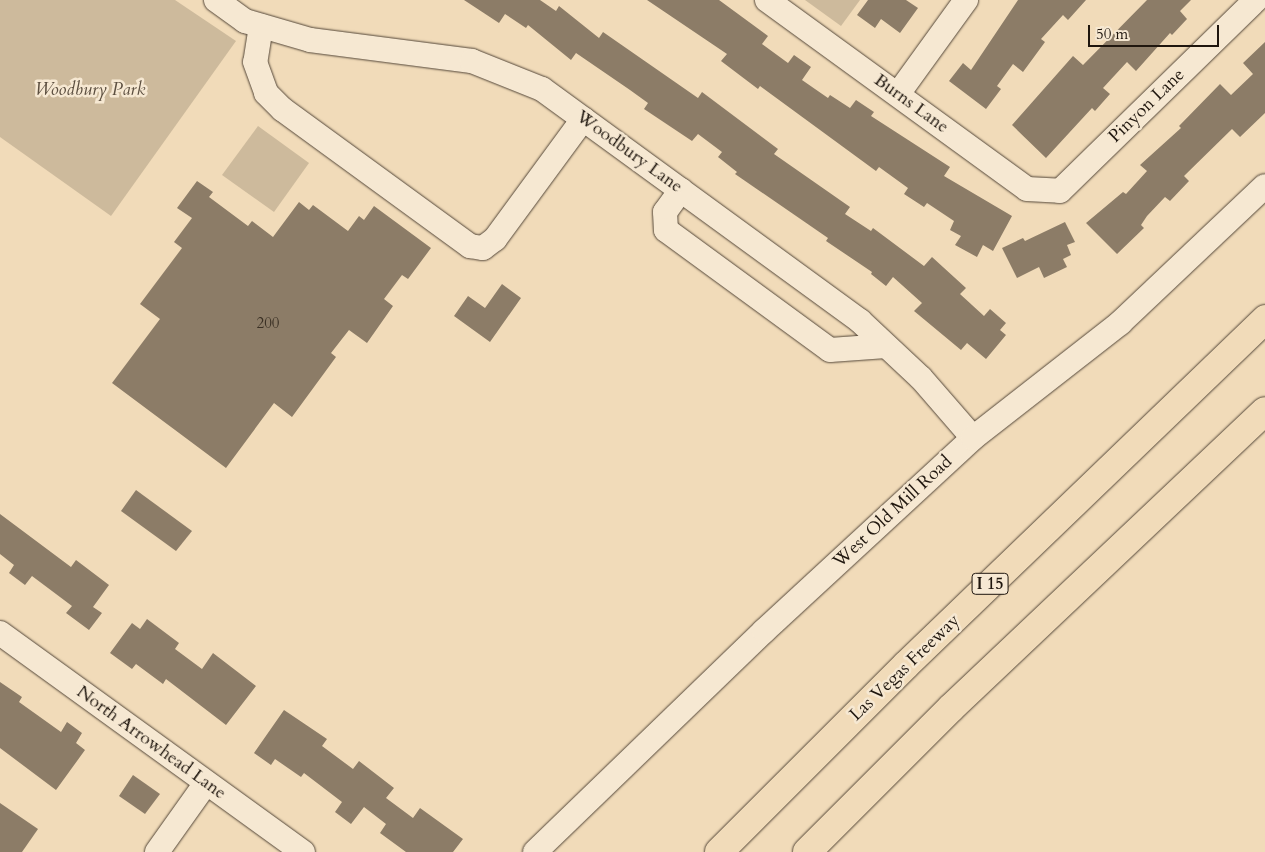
<!DOCTYPE html>
<style>
body{margin:0}
#map{position:relative;width:1265px;height:852px;overflow:hidden;background:#f1dbb9;font-family:Cardo,serif}
div>[style]{position:absolute}
[style*='--x']{left:calc(var(--x)*1px);top:calc(var(--y)*1px);width:calc(var(--w)*1px);rotate:calc(var(--a)*1deg)}
.green>*{inset:0;background:#cdba9c}
.building>*{inset:0;background:#8c7c67}
.roads{filter:drop-shadow(0 0 1px #544739) drop-shadow(0 0 1px #544739)}
.minor>*{height:24px;margin:-12px;padding:0 12px;transform-origin:12px;border-radius:12px;background:#f6e8d2}
.highway>*{height:28px;margin:-14px;padding:0 14px;transform-origin:14px;border-radius:14px;background:#f1dbb9}
span{translate:-50% -50%;white-space:nowrap;text-align:center;line-height:1.15;-webkit-text-stroke:5px #f6e8d2;paint-order:stroke}
.number-label{font-size:15px;color:#3a3024}
.number-label span{-webkit-text-stroke-width:0}
.shield-label span{padding:1px 4px;background:#f6e8d2;border:1px solid;border-radius:4px;-webkit-text-stroke-width:0}
.shield-label{font-size:16px;color:#1f160e;font-weight:700}
.park-label{font-size:18px;color:#5c4f40;font-style:italic}
.street-label{font-size:18px;color:#1f160e}
.scale{position:absolute;left:1088px;top:25px;width:131px;height:22px;box-sizing:border-box;border:2px solid #1f160e;border-top:0;padding-left:6px;font-size:15px;line-height:18px;white-space:nowrap;color:#1f160e;-webkit-text-stroke:4px #f6e8d2;paint-order:stroke}
</style>
<div id="map">
<div class="green">
<i style="clip-path:polygon(0 0,175px 0,236px 41px,111px 216px,0 137px)"></i>
<i style="clip-path:polygon(805px 0,860px 0,841px 26px)"></i>
<i style="clip-path:polygon(258px 126px,309px 163px,274px 212px,222px 175px)"></i>
</div>
<div class="building">
<i style="clip-path:polygon(464px 0,540px 0,556px 11px,559px 6px,599px 38px,603px 32px,698px 98px,702px 92px,778px 149px,774px 154px,850px 207px,845px 214px,871px 231px,873px 228px,924px 266px,932px 257px,966px 288px,960px 294px,984px 316px,990px 309px,1006px 323px,1000px 330px,1006px 335px,986px 359px,967px 343px,961px 350px,914px 311px,922px 303px,893px 277px,886px 286px,871px 274px,872px 272px,826px 241px,828px 238px,735px 174px,737px 172px,718px 157px,722px 152px,698px 134px,692px 141px,644px 109px,648px 103px,630px 90px,576px 53px,571px 60px,528px 25px,526px 28px,505px 14px,499px 23px)"></i>
<i style="clip-path:polygon(647px 0,719px 0,768px 36px,762px 44px,788px 63px,794px 55px,811px 67px,802px 80px,828px 98px,830px 95px,850px 108px,856px 100px,874px 112px,871px 116px,950px 167px,944px 176px,1012px 216px,993px 251px,983px 245px,977px 257px,955px 245px,961px 236px,950px 230px,954px 221px,927px 203px,924px 207px,904px 194px,908px 188px,879px 167px,876px 171px,760px 86px,758px 89px,721px 61px,727px 54px)"></i>
<i style="clip-path:polygon(868px 0,906px 0,918px 8px,900px 33px,881px 19px,875px 28px,857px 15px)"></i>
<i style="clip-path:polygon(1018px 0,1086px 0,1068px 20px,1063px 15px,1041px 39px,1045px 42px,1023px 72px,1013px 64px,997px 86px,1001px 89px,986px 109px,949px 81px,963px 63px,971px 70px)"></i>
<i style="clip-path:polygon(1147px 0,1191px 0,1180px 11px,1187px 19px,1172px 35px,1170px 33px,1136px 71px,1127px 62px,1103px 88px,1110px 94px,1095px 111px,1092px 108px,1046px 158px,1012px 125px,1073px 56px,1083px 65px)"></i>
<i style="clip-path:polygon(1265px 42px,1265px 113px,1240px 137px,1232px 129px,1184px 176px,1189px 181px,1170px 201px,1165px 197px,1147px 216px,1141px 225px,1144px 228px,1117px 254px,1086px 223px,1123px 192px,1126px 194px,1147px 171px,1140px 165px,1181px 128px,1179px 126px,1220px 84px,1231px 95px,1253px 74px,1243px 63px)"></i>
<i style="clip-path:polygon(197px 181px,213px 192px,209px 197px,248px 226px,252px 221px,273px 237px,299px 202px,309px 210px,313px 205px,348px 231px,359px 216px,364px 220px,374px 206px,431px 248px,408px 279px,402px 275px,384px 299px,393px 306px,367px 343px,349px 330px,331px 353px,336px 357px,292px 417px,274px 403px,226px 468px,112px 383px,160px 319px,140px 304px,182px 248px,174px 242px,192px 218px,177px 208px)"></i>
<i style="clip-path:polygon(1065px 222px,1075px 242px,1067px 245px,1071px 255px,1063px 259px,1067px 267px,1044px 278px,1039px 267px,1017px 278px,1002px 248px,1023px 238px,1025px 241px)"></i>
<i style="clip-path:polygon(502px 284px,521px 298px,490px 342px,454px 316px,468px 296px,485px 308px)"></i>
<i style="clip-path:polygon(136px 490px,192px 531px,176px 551px,121px 511px)"></i>
<i style="clip-path:polygon(0 514px,71px 567px,76px 560px,109px 585px,93px 607px,102px 613px,89px 630px,66px 613px,72px 606px,32px 576px,25px 585px,9px 573px,14px 565px,0 554px)"></i>
<i style="clip-path:polygon(147px 619px,179px 643px,175px 649px,202px 669px,213px 653px,256px 686px,226px 725px,166px 679px,163px 684px,136px 664px,132px 669px,110px 653px,132px 623px,140px 629px)"></i>
<i style="clip-path:polygon(0 682px,22px 697px,19px 702px,61px 732px,67px 722px,82px 733px,76px 743px,85px 750px,56px 790px,0 748px)"></i>
<i style="clip-path:polygon(284px 710px,327px 739px,322px 746px,353px 769px,359px 761px,394px 788px,386px 798px,413px 818px,420px 808px,463px 839px,453px 852px,406px 852px,380px 833px,386px 824px,364px 807px,351px 824px,335px 812px,342px 802px,304px 773px,301px 777px,275px 759px,271px 765px,254px 753px)"></i>
<i style="clip-path:polygon(133px 775px,160px 794px,145px 814px,119px 796px)"></i>
<i style="clip-path:polygon(0 803px,38px 829px,22px 852px,0 852px)"></i>
</div>
<div class="roads">
<div class="minor">
<i style="--x:216;--y:0;--w:36;--a:36"></i>
<i style="--x:245;--y:21;--w:68;--a:16.3"></i>
<i style="--x:310;--y:40;--w:163;--a:7.4"></i>
<i style="--x:472;--y:61;--w:75;--a:21.8"></i>
<i style="--x:542;--y:89;--w:394;--a:36.1"></i>
<i style="--x:860;--y:321;--w:83;--a:43.1"></i>
<i style="--x:921;--y:378;--w:79;--a:49.1"></i>
<i style="--x:767;--y:0;--w:321;--a:36"></i>
<i style="--x:1027;--y:189;--w:33;--a:3"></i>
<i style="--x:1060;--y:191;--w:274;--a:-44.3"></i>
<i style="--x:261;--y:26;--w:36;--a:99"></i>
<i style="--x:255;--y:62;--w:33;--a:70"></i>
<i style="--x:266;--y:93;--w:23;--a:45"></i>
<i style="--x:282;--y:109;--w:233;--a:36.1"></i>
<i style="--x:470;--y:246;--w:13;--a:9"></i>
<i style="--x:483;--y:248;--w:15;--a:-37"></i>
<i style="--x:495;--y:239;--w:149;--a:-53.7"></i>
<i style="--x:898;--y:94;--w:116;--a:-54.1"></i>
<i style="--x:681;--y:190;--w:27;--a:126"></i>
<i style="--x:665;--y:212;--w:18;--a:87"></i>
<i style="--x:666;--y:230;--w:203;--a:36.2"></i>
<i style="--x:830;--y:350;--w:56;--a:-4.1"></i>
<i style="--x:0;--y:633;--w:374;--a:35.9"></i>
<i style="--x:157;--y:852;--w:85;--a:-54.6"></i>
<i style="--x:535;--y:852;--w:318;--a:-44"></i>
<i style="--x:764;--y:631;--w:284;--a:-42.7"></i>
<i style="--x:973;--y:438;--w:187;--a:-38"></i>
<i style="--x:1120;--y:323;--w:199;--a:-43.4"></i>
</div>
<div class="highway">
<i style="--x:719;--y:852;--w:264;--a:-45"></i>
<i style="--x:906;--y:665;--w:499;--a:-43.9"></i>
<i style="--x:807;--y:852;--w:204;--a:-45"></i>
<i style="--x:951;--y:708;--w:432;--a:-43.4"></i>
</div>
</div>
<div class="number-label">
<span style="left:268px;top:324px">200</span>
</div>
<div class="shield-label">
<span style="left:990px;top:584px">I 15</span>
</div>
<div class="park-label">
<span style="left:90px;top:90px">Woodbury Park</span>
</div>
<div class="street-label">
<span style="left:911px;top:104px;rotate:36deg">Burns Lane</span>
<span style="left:1147px;top:106px;rotate:-44deg">Pinyon Lane</span>
<span style="left:629px;top:152px;rotate:36deg">Woodbury Lane</span>
<span style="left:893px;top:512px;rotate:-43deg">West Old Mill Road</span>
<span style="left:905px;top:668px;rotate:-44deg">Las Vegas Freeway</span>
<span style="left:151px;top:743px;rotate:36deg">North Arrowhead Lane</span>
</div>
<div class="scale">50 m</div>
</div>
